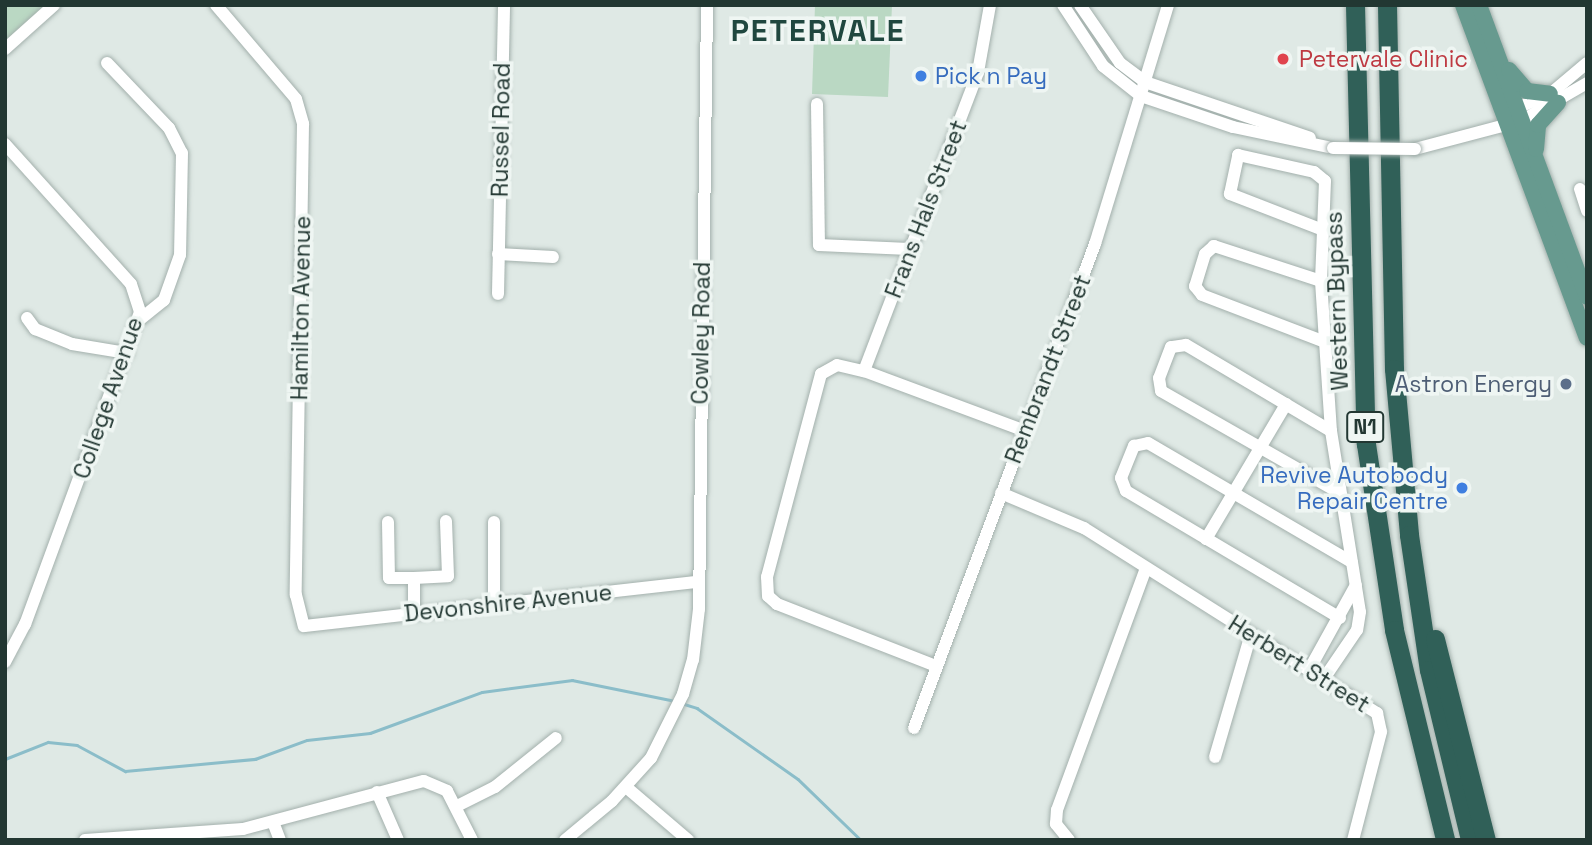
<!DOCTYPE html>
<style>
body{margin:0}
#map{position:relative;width:1592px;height:845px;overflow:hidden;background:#dfe9e5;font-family:"Space Grotesk",sans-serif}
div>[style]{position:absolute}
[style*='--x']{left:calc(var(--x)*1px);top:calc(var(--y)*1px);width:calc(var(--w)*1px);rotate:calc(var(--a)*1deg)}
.green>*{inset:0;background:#bad8c3}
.stream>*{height:2.5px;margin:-1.25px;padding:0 1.25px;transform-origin:1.25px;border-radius:1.25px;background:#8bbdc9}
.roads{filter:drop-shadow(0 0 2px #a3b0ac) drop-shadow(0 0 2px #a3b0ac)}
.minor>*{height:12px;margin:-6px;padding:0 6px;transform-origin:6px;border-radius:6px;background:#fff}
.major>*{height:16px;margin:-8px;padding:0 8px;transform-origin:8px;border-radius:8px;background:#679a8f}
.highway>*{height:19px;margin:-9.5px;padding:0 9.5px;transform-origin:9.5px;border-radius:9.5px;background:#306058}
.bridges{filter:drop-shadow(0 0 2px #a3b0ac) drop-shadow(0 0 2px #a3b0ac)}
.minor-bridge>*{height:12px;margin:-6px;padding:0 6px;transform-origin:6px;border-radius:6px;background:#fff}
.dots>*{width:19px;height:19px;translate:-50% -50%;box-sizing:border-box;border:4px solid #eff6f3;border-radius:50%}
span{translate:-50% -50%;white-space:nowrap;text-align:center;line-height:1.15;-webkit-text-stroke:7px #eff6f3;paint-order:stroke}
.shield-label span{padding:2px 5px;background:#eff6f3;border:2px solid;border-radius:5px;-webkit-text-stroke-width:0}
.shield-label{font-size:21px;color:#223732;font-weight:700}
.health-label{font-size:23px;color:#be3a42}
.left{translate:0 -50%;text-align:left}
.shop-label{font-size:23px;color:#366cbe}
.right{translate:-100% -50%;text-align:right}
.street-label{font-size:23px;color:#223732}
.service-label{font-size:23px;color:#4e5e75}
.district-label{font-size:30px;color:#20473f;font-weight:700;letter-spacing:2px}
.frame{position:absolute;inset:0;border:7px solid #223732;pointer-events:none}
</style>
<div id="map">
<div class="green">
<i style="clip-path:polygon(5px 5px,50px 5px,5px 47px)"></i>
<i style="clip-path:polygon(815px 5px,892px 5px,888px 97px,812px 94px)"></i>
</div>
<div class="stream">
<i style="--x:681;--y:703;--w:17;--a:17"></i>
<i style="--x:697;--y:708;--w:123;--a:35.1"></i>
<i style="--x:798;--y:779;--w:88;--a:44.1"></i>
<i style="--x:5;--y:759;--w:46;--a:-21.6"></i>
<i style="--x:48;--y:742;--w:29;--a:6"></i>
<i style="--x:77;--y:745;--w:55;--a:28.4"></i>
<i style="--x:125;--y:771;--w:131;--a:-5.3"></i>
<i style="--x:255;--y:759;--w:55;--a:-20.1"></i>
<i style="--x:307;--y:740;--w:63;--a:-6.3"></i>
<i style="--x:370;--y:733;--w:119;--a:-20.1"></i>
<i style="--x:482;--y:692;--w:91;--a:-7.6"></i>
<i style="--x:572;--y:680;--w:105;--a:11.5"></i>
</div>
<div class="roads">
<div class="minor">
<i style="--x:216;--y:5;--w:123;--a:49.6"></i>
<i style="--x:296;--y:99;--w:26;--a:74"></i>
<i style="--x:303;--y:124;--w:471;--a:90.9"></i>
<i style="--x:296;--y:595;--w:32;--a:76"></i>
<i style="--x:304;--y:626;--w:397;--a:-6.4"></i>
<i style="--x:1063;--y:5;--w:73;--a:56.7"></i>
<i style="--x:1103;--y:66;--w:48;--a:38.3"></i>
<i style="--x:1141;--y:96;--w:97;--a:18.6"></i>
<i style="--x:1233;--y:127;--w:97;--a:11.9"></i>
<i style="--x:1080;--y:5;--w:70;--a:55.4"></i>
<i style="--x:1120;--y:63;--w:31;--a:37"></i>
<i style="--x:1145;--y:82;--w:174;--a:18.7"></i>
<i style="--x:5;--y:49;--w:66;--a:-41.9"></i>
<i style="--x:107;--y:63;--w:90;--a:46.4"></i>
<i style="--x:169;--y:128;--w:28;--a:63"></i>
<i style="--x:182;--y:153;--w:102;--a:91.1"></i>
<i style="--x:180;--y:255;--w:48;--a:109.6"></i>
<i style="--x:164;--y:300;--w:32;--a:141"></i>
<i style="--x:817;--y:104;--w:141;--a:89.2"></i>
<i style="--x:819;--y:245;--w:90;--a:2.5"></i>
<i style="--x:1510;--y:111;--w:43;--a:-23"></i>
<i style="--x:1550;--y:94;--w:48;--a:-40"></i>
<i style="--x:5;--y:144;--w:188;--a:48"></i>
<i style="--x:131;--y:284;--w:29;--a:72"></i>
<i style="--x:140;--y:312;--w:333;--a:110.2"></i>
<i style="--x:25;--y:624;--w:43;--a:117.8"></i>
<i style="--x:1415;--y:149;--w:110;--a:-14.8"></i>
<i style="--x:1521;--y:121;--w:76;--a:-29.9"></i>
<i style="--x:1580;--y:189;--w:23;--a:72"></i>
<i style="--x:1323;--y:230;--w:100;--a:-158.8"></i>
<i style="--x:1230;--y:194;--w:40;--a:-78"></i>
<i style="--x:1238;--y:155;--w:78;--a:12.6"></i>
<i style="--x:1314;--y:172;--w:14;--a:39"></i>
<i style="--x:1325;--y:181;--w:100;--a:92.3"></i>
<i style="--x:1321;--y:281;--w:150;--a:86.2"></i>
<i style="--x:1331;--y:431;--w:183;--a:80.9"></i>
<i style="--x:1360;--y:612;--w:18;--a:99"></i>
<i style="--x:1357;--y:630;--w:60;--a:124.2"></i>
<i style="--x:498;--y:254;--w:55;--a:3.1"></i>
<i style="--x:1321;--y:281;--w:113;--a:-161.9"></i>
<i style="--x:1214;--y:246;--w:12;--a:138"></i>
<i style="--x:1205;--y:254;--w:34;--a:107"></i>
<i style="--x:1195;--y:286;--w:11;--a:52"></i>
<i style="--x:1202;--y:295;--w:132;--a:20.9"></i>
<i style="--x:498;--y:294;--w:289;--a:-88.8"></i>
<i style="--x:27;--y:318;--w:14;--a:54"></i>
<i style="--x:35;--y:329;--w:40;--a:22"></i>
<i style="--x:72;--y:344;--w:56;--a:9.3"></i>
<i style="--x:864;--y:371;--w:320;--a:-69.1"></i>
<i style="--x:978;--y:72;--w:68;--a:-79.8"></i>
<i style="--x:1331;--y:431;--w:169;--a:-149.3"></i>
<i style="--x:1186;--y:345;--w:15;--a:172"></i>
<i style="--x:1171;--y:347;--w:33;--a:111"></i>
<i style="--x:1159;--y:378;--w:13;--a:81"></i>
<i style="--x:1161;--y:391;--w:206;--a:29.7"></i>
<i style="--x:1001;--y:493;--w:90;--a:22.9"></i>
<i style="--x:1084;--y:528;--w:347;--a:32.3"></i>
<i style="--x:1377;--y:713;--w:19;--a:78"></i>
<i style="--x:1381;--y:732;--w:112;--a:104.5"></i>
<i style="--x:388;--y:522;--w:56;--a:89"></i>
<i style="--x:389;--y:578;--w:25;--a:0"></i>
<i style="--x:414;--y:578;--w:34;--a:-3"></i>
<i style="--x:448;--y:576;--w:55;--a:-92.1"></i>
<i style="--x:1206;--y:539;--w:157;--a:-59.3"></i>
<i style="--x:414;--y:578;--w:36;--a:90"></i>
<i style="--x:494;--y:603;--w:81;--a:-90"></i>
<i style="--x:1340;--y:618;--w:249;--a:-149.3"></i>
<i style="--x:1126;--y:491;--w:14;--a:-111"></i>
<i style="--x:1121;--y:478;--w:35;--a:-68"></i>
<i style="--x:1134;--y:446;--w:14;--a:-12"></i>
<i style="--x:1148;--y:443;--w:236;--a:30.3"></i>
<i style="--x:936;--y:666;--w:171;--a:-158.7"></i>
<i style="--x:777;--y:604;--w:12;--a:-138"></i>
<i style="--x:768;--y:596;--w:19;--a:-93"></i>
<i style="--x:767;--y:577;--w:210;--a:-75.1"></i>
<i style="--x:821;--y:374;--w:18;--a:-29"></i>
<i style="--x:837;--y:365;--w:28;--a:13"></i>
<i style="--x:864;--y:371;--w:170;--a:20.4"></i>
<i style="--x:1309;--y:670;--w:97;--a:-61.1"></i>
<i style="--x:914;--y:728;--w:517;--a:-69.5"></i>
<i style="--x:1095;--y:244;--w:250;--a:-73"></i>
<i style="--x:1215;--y:757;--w:128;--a:-73.7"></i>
<i style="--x:626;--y:787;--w:82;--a:40.5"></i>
<i style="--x:377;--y:792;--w:52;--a:66.4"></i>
<i style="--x:457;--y:806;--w:42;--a:-26.6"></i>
<i style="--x:495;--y:787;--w:78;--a:-38.8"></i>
<i style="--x:273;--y:822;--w:19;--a:69"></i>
<i style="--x:85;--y:840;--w:158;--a:-4"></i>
<i style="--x:243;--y:829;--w:187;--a:-14.9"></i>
<i style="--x:424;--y:781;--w:25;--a:23"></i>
<i style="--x:447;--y:791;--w:55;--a:63"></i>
<i style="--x:565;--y:840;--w:61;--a:-39.7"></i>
<i style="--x:612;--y:801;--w:58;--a:-47.8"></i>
<i style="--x:651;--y:758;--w:72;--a:-63.4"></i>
<i style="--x:683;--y:694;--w:35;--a:-74"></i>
<i style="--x:693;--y:660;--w:51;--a:-83.3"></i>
<i style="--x:699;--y:609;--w:604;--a:-89.24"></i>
<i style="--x:1069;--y:840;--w:21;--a:-129"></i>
<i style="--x:1056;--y:824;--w:14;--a:-86"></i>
<i style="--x:1057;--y:810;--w:258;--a:-69.8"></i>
</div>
<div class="major">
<i style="--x:1463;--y:5;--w:355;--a:69.6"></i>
<i style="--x:1479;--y:5;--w:311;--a:69.7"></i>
<i style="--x:1509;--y:70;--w:28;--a:49"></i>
<i style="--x:1527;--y:91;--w:23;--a:7"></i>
<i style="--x:1536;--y:149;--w:24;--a:-85"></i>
<i style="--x:1538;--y:125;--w:30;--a:-48"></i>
</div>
<div class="highway">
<i style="--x:1355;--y:5;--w:439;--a:88.6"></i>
<i style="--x:1366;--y:444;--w:188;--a:81.4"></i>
<i style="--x:1394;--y:630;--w:216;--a:76.3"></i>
<i style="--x:1387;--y:5;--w:364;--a:88.9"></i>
<i style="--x:1394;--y:369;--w:167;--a:84.8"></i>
<i style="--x:1409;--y:535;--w:136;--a:81.6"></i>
<i style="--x:1429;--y:670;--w:175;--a:76.4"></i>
<i style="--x:1435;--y:639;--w:207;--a:75.8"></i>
</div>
</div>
<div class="bridges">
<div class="minor-bridge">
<i style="--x:1333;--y:148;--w:82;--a:0.7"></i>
</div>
</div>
<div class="dots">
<i style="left:1283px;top:59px;background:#e0444e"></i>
<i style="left:921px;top:76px;background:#3f7fe0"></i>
<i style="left:1566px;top:384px;background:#5c6f8a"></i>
<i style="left:1462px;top:488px;background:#3f7fe0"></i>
</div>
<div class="shield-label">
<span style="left:1365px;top:427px">N1</span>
</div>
<div class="health-label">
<span class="left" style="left:1299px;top:59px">Petervale Clinic</span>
</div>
<div class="shop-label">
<span class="left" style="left:935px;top:76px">Pick n Pay</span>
<span class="right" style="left:1448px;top:488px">Revive Autobody<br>Repair Centre</span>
</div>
<div class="street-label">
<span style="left:501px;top:130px;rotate:-89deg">Russel Road</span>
<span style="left:926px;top:209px;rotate:-69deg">Frans Hals Street</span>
<span style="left:1337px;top:301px;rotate:-92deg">Western Bypass</span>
<span style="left:301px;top:308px;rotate:-89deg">Hamilton Avenue</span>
<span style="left:701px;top:333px;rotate:-89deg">Cowley Road</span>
<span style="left:1048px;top:369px;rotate:-69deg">Rembrandt Street</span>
<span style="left:108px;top:398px;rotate:-71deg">College Avenue</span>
<span style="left:508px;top:603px;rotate:-6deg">Devonshire Avenue</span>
<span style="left:1299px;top:664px;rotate:32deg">Herbert Street</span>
</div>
<div class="service-label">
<span class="right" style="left:1552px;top:384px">Astron Energy</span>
</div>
<div class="district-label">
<span style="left:818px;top:31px">PETERVALE</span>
</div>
<div class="frame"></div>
</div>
